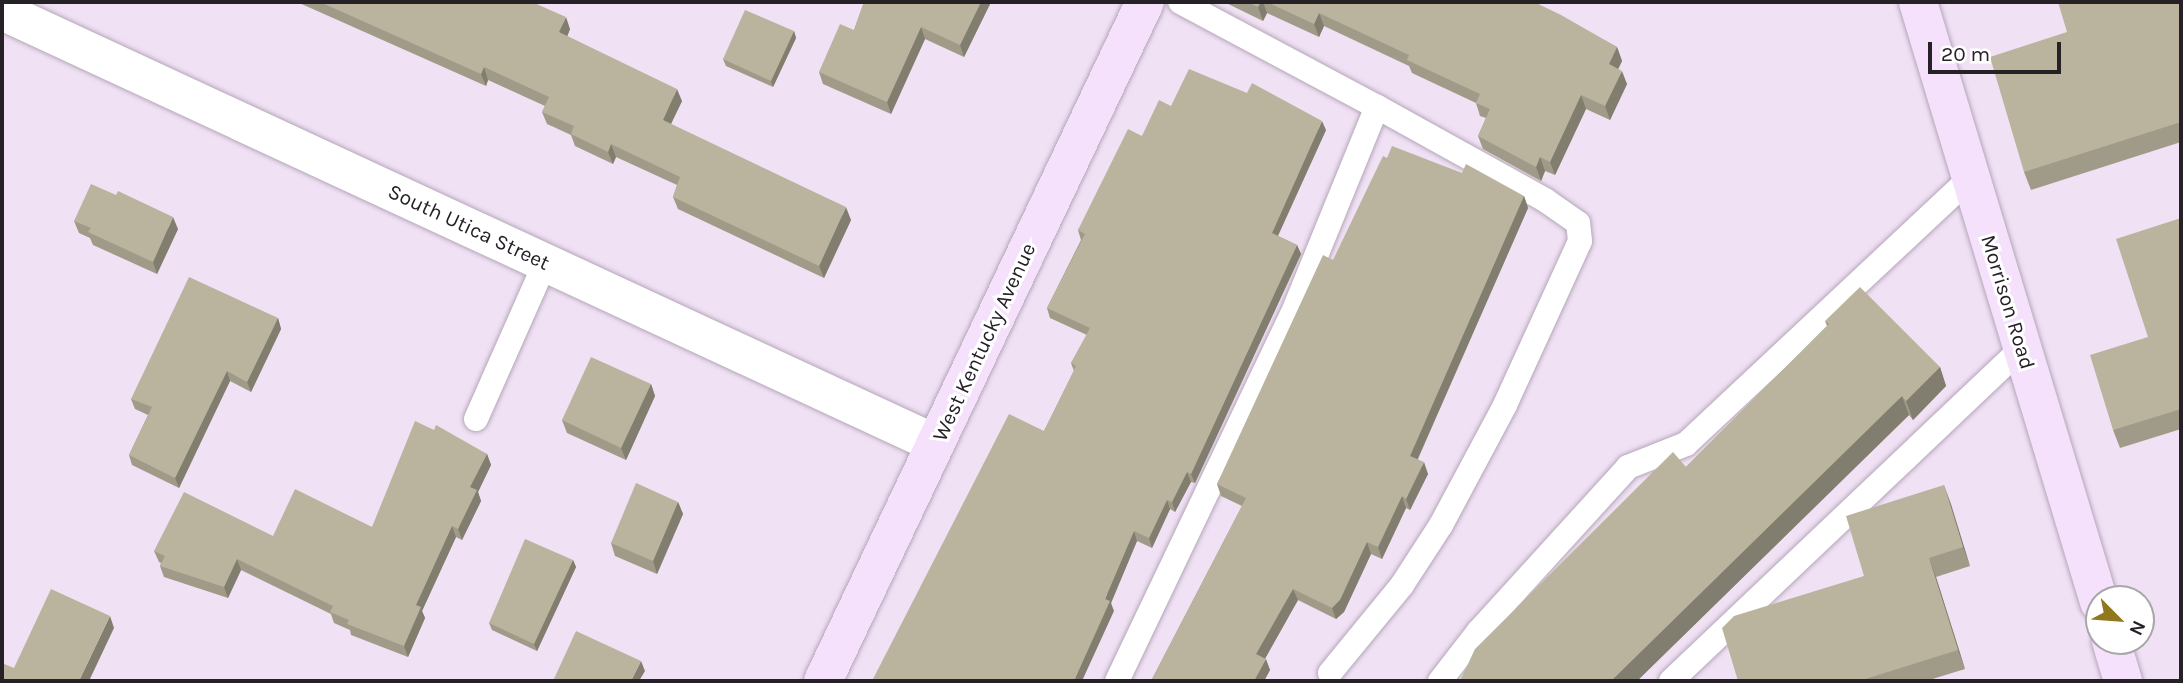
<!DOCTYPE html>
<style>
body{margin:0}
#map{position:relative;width:2183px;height:683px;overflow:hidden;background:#f0e1f4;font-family:Karla,sans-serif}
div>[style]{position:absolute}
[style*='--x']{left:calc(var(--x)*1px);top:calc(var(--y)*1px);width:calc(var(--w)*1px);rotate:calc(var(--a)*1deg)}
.roads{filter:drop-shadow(0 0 2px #b5a6b9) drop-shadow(0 0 2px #b5a6b9)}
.lane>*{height:24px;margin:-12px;padding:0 12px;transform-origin:12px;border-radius:12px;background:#fff}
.street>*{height:38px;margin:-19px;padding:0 19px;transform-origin:19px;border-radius:19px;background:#fff}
.secondary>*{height:38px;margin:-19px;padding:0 19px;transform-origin:19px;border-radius:19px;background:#f5e1fb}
.wall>*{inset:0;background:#a09b88}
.shaded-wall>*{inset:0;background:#827e6f}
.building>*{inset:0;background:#bab49e}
span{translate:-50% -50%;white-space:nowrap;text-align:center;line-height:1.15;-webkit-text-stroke:6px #fff;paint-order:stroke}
.street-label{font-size:21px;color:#262027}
.frame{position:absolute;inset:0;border:4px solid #262027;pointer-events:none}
.north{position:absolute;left:2085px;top:585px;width:70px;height:70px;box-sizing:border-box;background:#fff;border:2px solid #a8a6a9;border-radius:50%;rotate:115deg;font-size:19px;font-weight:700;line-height:28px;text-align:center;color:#262027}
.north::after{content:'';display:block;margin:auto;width:24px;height:32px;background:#91781e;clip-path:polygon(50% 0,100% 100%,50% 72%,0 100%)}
.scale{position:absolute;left:1928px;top:42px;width:133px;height:32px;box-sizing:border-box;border:4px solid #262027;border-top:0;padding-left:9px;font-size:21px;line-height:24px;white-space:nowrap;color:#262027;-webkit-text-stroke:5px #fff;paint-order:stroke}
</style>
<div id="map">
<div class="roads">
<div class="lane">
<i style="--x:476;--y:419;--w:171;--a:-66.1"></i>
<i style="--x:1330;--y:673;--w:114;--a:-50.7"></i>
<i style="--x:1402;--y:585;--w:72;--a:-57"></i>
<i style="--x:1441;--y:525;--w:136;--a:-61.9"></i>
<i style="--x:1505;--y:405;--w:180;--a:-65.4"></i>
<i style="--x:1580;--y:241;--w:18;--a:-96"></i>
<i style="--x:1578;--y:223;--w:40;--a:-145.1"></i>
<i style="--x:1545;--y:200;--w:192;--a:-151"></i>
<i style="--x:1117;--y:681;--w:416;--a:-64.5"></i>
<i style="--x:1296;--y:305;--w:214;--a:-67.8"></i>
<i style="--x:1377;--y:107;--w:223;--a:-151.9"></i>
<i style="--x:1440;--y:681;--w:62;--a:-52.2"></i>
<i style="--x:1478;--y:632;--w:223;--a:-47.7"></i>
<i style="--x:1628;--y:467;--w:62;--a:-21.6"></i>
<i style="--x:1686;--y:444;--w:391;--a:-43.1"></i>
<i style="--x:1671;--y:681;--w:484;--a:-43.5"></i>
</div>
<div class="street">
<i style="--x:2;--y:11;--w:1029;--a:24.87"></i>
</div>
<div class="secondary">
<i style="--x:1918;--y:2;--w:627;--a:73.21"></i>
<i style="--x:2111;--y:641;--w:42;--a:73.3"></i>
<i style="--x:823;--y:681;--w:751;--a:-64.63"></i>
</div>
</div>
<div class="wall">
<i style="clip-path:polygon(297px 2px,532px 2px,570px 29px,567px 36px,682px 101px,671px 124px,851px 220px,824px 278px,678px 209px,673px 197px,677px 185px,616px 157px,613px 164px,575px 146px,571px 135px,547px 124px,542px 112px,545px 106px,488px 80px,486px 86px)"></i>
<i style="clip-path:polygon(864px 2px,991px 2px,964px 57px,925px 39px,891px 114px,823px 84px,819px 72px,854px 30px)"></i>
<i style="clip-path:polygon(1224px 2px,1534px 2px,1617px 47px,1622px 61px,1618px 69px,1627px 84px,1610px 120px,1586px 109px,1555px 175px,1545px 171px,1541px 181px,1483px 149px,1478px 136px,1486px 118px,1480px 116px,1476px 103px,1412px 73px,1409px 66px,1324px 26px,1319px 37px,1267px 13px,1263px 21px)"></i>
<i style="clip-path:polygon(2181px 2px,2181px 142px,2031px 190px,2024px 172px)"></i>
<i style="clip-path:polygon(794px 31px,796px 38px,773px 87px,726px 66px,723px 59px)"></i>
<i style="clip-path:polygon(1171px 106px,1326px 130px,1278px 236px,1297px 245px,1301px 254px,1195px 483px,1191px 482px,1175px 512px,1170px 509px,1152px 548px,1137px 541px,1111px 603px,1114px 611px,1044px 431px,1074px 371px,1071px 363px,1087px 335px,1050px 318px,1047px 308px,1081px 240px,1078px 230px,1142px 136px)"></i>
<i style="clip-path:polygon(1524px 196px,1528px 208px,1418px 459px,1428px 474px,1410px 510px,1406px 508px,1382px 559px,1371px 554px,1344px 612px,1336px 619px,1298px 600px,1265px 658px,1270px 670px,1264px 681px,1151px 681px,1242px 506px,1221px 496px,1217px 484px,1333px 260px)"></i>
<i style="clip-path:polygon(2181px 218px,2181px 429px,2120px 448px,2113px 430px,2148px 337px)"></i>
<i style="clip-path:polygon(74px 221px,178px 229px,157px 274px,93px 245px,90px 238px,79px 233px)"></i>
<i style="clip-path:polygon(278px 318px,281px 329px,251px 392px,230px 381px,179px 488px,132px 465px,129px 455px,148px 415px,135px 409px,131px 399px)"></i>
<i style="clip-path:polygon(1825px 321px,1940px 367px,1946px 386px,1913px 420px,1909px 415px,1637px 681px,1460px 681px,1686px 467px,1827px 326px)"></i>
<i style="clip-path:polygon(651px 384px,655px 396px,626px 460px,567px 433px,562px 420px)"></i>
<i style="clip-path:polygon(434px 430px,487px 454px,491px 465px,478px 492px,481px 501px,462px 540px,456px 537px,422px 611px,425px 618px,408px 657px,351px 635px,350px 630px,334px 623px,331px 614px,241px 570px,228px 598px,164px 577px,160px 566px,161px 563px,159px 562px,154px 551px,273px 536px,372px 527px)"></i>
<i style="clip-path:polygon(1944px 485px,1970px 566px,1936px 577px,1965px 669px,1926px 681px,1738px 681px,1864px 576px)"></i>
<i style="clip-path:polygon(678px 502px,683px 514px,657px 574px,615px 556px,611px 543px)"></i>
<i style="clip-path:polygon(573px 560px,576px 567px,537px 651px,492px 630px,489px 623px)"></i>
</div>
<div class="shaded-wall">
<i style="clip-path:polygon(981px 2px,991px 2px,964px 57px,960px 45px)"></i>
<i style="clip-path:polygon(1261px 2px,1263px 2px,1267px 13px,1263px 21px,1258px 7px)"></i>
<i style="clip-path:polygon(1319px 13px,1324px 26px,1319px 37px,1314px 24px)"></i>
<i style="clip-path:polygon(566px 17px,570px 29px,564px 45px,559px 32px)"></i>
<i style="clip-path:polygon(921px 27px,925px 39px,891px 114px,887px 102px)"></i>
<i style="clip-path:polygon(794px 31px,796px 38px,773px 87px,771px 81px)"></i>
<i style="clip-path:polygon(1617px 47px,1622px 61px,1614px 78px,1609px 64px)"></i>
<i style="clip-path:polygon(484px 67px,488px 80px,486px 86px,481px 74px)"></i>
<i style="clip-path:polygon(1622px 71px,1627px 84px,1610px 120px,1605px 106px)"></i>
<i style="clip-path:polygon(677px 89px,682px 101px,667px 132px,663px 120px)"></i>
<i style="clip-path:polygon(1581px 95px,1586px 109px,1555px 175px,1550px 162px)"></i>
<i style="clip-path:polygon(1322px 121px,1326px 130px,1275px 242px,1272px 233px)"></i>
<i style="clip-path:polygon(611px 144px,616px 157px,613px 164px,608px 152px)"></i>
<i style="clip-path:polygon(1540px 157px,1545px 171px,1541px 181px,1536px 167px)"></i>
<i style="clip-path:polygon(1524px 196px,1528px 208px,1414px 467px,1410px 456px)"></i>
<i style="clip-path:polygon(846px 207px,851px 220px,824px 278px,819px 266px)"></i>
<i style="clip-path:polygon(173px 217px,178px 229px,157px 274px,153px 262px)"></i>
<i style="clip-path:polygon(1297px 245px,1301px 254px,1195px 483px,1191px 474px)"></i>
<i style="clip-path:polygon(278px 318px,281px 329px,251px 392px,247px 382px)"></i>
<i style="clip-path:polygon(1940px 367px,1946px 386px,1913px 420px,1906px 401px)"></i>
<i style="clip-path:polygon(227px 371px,230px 381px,179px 488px,175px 478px)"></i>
<i style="clip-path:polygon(651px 384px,655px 396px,626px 460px,621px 448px)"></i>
<i style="clip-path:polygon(1902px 396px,1909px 415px,1637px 681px,1611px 681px)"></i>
<i style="clip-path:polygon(487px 454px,491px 465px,478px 492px,481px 501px,462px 540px,458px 529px,470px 487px)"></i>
<i style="clip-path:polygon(1424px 462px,1428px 474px,1410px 510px,1406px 499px)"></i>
<i style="clip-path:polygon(1187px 472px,1191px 482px,1175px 512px,1172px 502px)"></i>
<i style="clip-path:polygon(1944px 485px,1951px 504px,1970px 566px,1963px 547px)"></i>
<i style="clip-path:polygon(1402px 496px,1406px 508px,1382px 559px,1378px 547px)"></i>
<i style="clip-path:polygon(1167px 500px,1170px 509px,1152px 548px,1149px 538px)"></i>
<i style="clip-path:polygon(678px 502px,683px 514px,657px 574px,653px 561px)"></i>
<i style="clip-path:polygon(452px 526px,456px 537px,422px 611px,425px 618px,408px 657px,404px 646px,416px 605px)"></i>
<i style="clip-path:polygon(1134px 531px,1137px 541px,1111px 603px,1114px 611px,1082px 681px,1074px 681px,1105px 599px)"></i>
<i style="clip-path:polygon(1367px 542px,1371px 554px,1344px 612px,1336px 619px,1332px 608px)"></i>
<i style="clip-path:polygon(1929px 558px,1936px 577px,1965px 669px,1958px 650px)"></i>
<i style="clip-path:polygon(237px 559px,241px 570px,228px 598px,224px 587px)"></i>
<i style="clip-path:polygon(573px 560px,576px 567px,537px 651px,534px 644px)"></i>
<i style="clip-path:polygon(1293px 589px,1298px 600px,1261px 666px,1256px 654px)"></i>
<i style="clip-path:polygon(110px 616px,114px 628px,89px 681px,79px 681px)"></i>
<i style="clip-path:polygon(1266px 659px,1270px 670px,1264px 681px,1254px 681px)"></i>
<i style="clip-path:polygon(641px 661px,645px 671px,639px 681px,631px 681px)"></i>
</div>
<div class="building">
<i style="clip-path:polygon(320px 2px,532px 2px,566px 17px,559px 32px,677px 89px,663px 120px,846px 207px,819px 266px,673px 197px,680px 177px,611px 144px,608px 152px,571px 134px,574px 126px,542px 112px,549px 97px,484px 67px,481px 74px)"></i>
<i style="clip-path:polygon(864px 2px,981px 2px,960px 45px,921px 27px,887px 102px,819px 72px,840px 24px,854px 30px)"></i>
<i style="clip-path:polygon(1247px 2px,1261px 2px,1258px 7px)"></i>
<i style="clip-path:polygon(1267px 2px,1534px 2px,1561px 15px,1617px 47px,1609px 64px,1622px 71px,1605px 106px,1581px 95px,1550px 162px,1540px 157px,1536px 167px,1478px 136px,1490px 109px,1476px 103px,1480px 94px,1407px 60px,1409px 55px,1319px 13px,1314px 24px)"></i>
<i style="clip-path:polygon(2058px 2px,2181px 2px,2181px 122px,2024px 172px,1990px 57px,2067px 32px)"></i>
<i style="clip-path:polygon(745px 10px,794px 31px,771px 81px,723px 59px)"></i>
<i style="clip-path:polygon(1189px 69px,1247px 93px,1252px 83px,1322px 121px,1272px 233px,1297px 245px,1191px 474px,1187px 472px,1172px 502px,1167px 500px,1149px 538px,1134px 531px,1105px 599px,1110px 601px,1074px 681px,872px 681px,1009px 414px,1044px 431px,1076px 366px,1071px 363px,1090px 328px,1047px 308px,1085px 234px,1078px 230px,1128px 129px,1142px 136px,1159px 100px,1171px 106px)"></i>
<i style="clip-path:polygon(1392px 146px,1462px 173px,1466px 164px,1524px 196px,1410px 456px,1424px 462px,1406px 499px,1402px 496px,1378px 547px,1367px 542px,1340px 600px,1332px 608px,1293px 589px,1256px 654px,1266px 659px,1254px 681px,1151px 681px,1246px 498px,1217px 484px,1323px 255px,1333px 260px,1383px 156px,1387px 158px)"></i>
<i style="clip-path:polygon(91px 184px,116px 195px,118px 191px,173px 217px,153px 262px,88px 232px,91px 228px,74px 221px)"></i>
<i style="clip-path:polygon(2181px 218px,2181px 409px,2113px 430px,2090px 355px,2148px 337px,2116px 239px)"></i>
<i style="clip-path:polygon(189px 277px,278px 318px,247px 382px,227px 371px,175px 478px,129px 455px,152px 407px,131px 399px)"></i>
<i style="clip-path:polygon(1860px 287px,1940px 367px,1906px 401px,1902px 396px,1611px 681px,1460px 681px,1475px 649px,1673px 452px,1686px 467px,1829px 324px,1825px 321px)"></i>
<i style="clip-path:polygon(591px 357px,651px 384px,621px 448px,562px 420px)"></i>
<i style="clip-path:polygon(415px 421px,434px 430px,436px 425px,487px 454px,470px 487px,477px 490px,458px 529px,452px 526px,416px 605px,421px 607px,404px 646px,347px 624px,349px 620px,330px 612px,333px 606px,237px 559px,224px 587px,160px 566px,165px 556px,154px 551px,184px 492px,273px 536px,295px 489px,372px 527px)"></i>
<i style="clip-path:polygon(636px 483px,678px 502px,653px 561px,611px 543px)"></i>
<i style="clip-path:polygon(1944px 485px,1963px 547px,1929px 558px,1958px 650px,1859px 681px,1738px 681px,1722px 628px,1734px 616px,1864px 576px,1846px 516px)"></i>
<i style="clip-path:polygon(525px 539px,573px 560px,534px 644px,489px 623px)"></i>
<i style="clip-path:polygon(51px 589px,110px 616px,79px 681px,2px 681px,2px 663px,14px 668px)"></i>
<i style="clip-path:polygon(576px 631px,641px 661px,631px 681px,553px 681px)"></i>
</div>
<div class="street-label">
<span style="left:469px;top:227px;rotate:25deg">South Utica Street</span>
<span style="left:2008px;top:302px;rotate:73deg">Morrison Road</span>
<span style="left:984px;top:342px;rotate:-65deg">West Kentucky Avenue</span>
</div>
<div class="frame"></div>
<div class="north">N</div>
<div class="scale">20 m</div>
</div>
